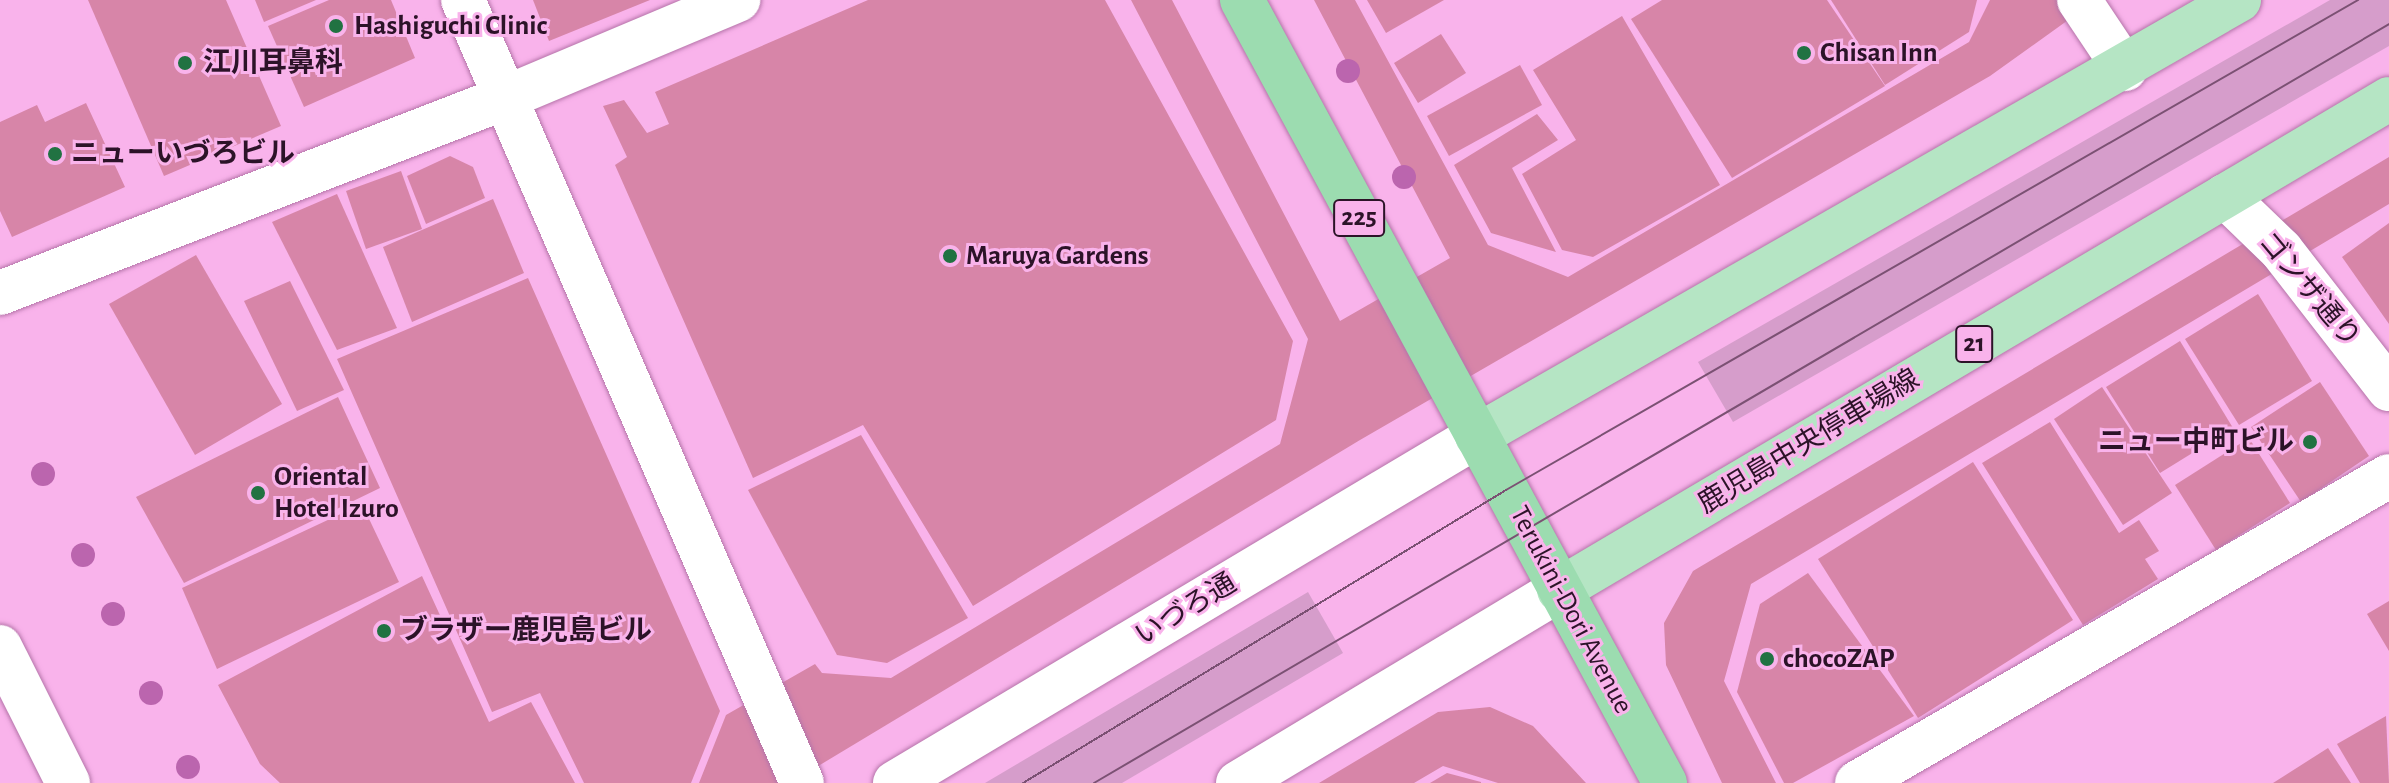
<!DOCTYPE html>
<meta charset="utf-8">
<style>
body{margin:0}
#map{position:relative;width:2389px;height:783px;overflow:hidden;background:#f9b3eb;font-family:"Alegreya Sans","Noto Sans JP",sans-serif}
div>[style]{position:absolute}
[style*='--x']{left:calc(var(--x)*1px);top:calc(var(--y)*1px);width:calc(var(--w)*1px);rotate:calc(var(--a)*1deg)}
.green>*{inset:0;background:#d69dcb}
.building>*{inset:0;background:#d785a8}
.roads{filter:drop-shadow(0 0 2px #b574a9) drop-shadow(0 0 2px #b574a9)}
.pedestrian>*{height:44px;margin:-22px;padding:0 22px;transform-origin:22px;border-radius:22px;background:#fff}
.minor>*{height:44px;margin:-22px;padding:0 22px;transform-origin:22px;border-radius:22px;background:#fff}
.tertiary>*{height:44px;margin:-22px;padding:0 22px;transform-origin:22px;border-radius:22px;background:#fff}
.primary>*{height:44px;margin:-22px;padding:0 22px;transform-origin:22px;border-radius:22px;background:#b5e5c4}
.trunk>*{height:44px;margin:-22px;padding:0 22px;transform-origin:22px;border-radius:22px;background:#9cdcb0}
.tram>*{height:2px;margin:-1px;padding:0 1px;transform-origin:1px;border-radius:1px;background:#7b5173}
.trees>*{width:24px;height:24px;margin:-12px;border-radius:50%;background:#bb65ae}
.dots>*{width:22px;height:22px;translate:-50% -50%;box-sizing:border-box;border:4px solid #f9b3eb;border-radius:50%}
span{translate:-50% -50%;white-space:nowrap;text-align:center;line-height:1.15;-webkit-text-stroke:6px #f9b3eb;paint-order:stroke}
.shield-label span{padding:2px 6px;background:#f9b3eb;border:2px solid;border-radius:6px;-webkit-text-stroke-width:0}
.shield-label{font-size:26px;color:#2c1328;font-weight:700}
.poi-label{font-size:28px;color:#2c1328;font-weight:700}
.left{translate:0 -50%;text-align:left}
.right{translate:-100% -50%;text-align:right}
.street-label{font-size:28px;color:#2c1328}
</style>
<div id="map">
<div class="green">
<i style="clip-path:polygon(2330px 0,2389px 0,2389px 46px,1733px 422px,1698px 362px)"></i>
<i style="clip-path:polygon(1308px 592px,1343px 653px,1122px 783px,985px 783px)"></i>
</div>
<div class="building">
<i style="clip-path:polygon(88px 0,226px 0,281px 126px,164px 176px)"></i>
<i style="clip-path:polygon(255px 0,316px 0,264px 22px)"></i>
<i style="clip-path:polygon(329px 0,391px 0,415px 58px,304px 107px,268px 26px)"></i>
<i style="clip-path:polygon(533px 0,650px 0,549px 41px)"></i>
<i style="clip-path:polygon(868px 0,1105px 0,1293px 341px,1276px 420px,973px 606px,863px 425px,753px 478px,615px 165px,627px 157px,603px 106px,624px 100px,647px 133px,669px 124px,655px 92px)"></i>
<i style="clip-path:polygon(1131px 0,1172px 0,1340px 321px,1450px 258px,1314px 0,1355px 0,1488px 245px,1568px 277px,1969px 42px,1990px 0,2096px 0,1990px 76px,1360px 440px,790px 783px,699px 783px,726px 715px,815px 664px,822px 673px,891px 678px,1280px 444px,1308px 339px)"></i>
<i style="clip-path:polygon(1367px 0,1444px 0,1386px 33px)"></i>
<i style="clip-path:polygon(1662px 0,1827px 0,1885px 86px,1732px 178px,1631px 19px)"></i>
<i style="clip-path:polygon(1831px 0,1977px 0,1969px 32px,1885px 85px)"></i>
<i style="clip-path:polygon(1622px 16px,1720px 185px,1593px 257px,1562px 250px,1522px 174px,1576px 140px,1533px 70px)"></i>
<i style="clip-path:polygon(1441px 34px,1466px 73px,1418px 103px,1394px 63px)"></i>
<i style="clip-path:polygon(1520px 65px,1542px 105px,1449px 156px,1427px 116px)"></i>
<i style="clip-path:polygon(86px 103px,125px 187px,12px 237px,0 211px,0 122px,37px 105px,45px 122px)"></i>
<i style="clip-path:polygon(1537px 114px,1558px 140px,1512px 168px,1556px 252px,1491px 233px,1454px 165px)"></i>
<i style="clip-path:polygon(450px 156px,473px 167px,485px 198px,426px 224px,407px 176px)"></i>
<i style="clip-path:polygon(2389px 157px,2389px 204px,1751px 584px,1724px 681px,1776px 783px,1722px 783px,1666px 665px,1664px 623px,1693px 571px)"></i>
<i style="clip-path:polygon(401px 171px,422px 229px,366px 249px,346px 191px)"></i>
<i style="clip-path:polygon(337px 194px,397px 328px,337px 350px,272px 222px)"></i>
<i style="clip-path:polygon(493px 199px,524px 273px,412px 322px,383px 247px)"></i>
<i style="clip-path:polygon(2389px 223px,2389px 324px,2342px 257px)"></i>
<i style="clip-path:polygon(196px 255px,282px 404px,195px 455px,109px 304px)"></i>
<i style="clip-path:polygon(528px 278px,720px 711px,691px 783px,584px 783px,540px 693px,492px 712px,337px 359px)"></i>
<i style="clip-path:polygon(290px 281px,344px 390px,297px 411px,244px 301px)"></i>
<i style="clip-path:polygon(2258px 294px,2312px 381px,2239px 425px,2185px 339px)"></i>
<i style="clip-path:polygon(2180px 341px,2233px 428px,2160px 473px,2106px 387px)"></i>
<i style="clip-path:polygon(2320px 382px,2369px 456px,2301px 502px,2251px 427px)"></i>
<i style="clip-path:polygon(2102px 387px,2172px 493px,2123px 525px,2054px 419px)"></i>
<i style="clip-path:polygon(338px 397px,380px 488px,184px 583px,136px 497px)"></i>
<i style="clip-path:polygon(2050px 422px,2119px 533px,2139px 520px,2159px 551px,2145px 559px,2158px 579px,2083px 625px,1982px 463px)"></i>
<i style="clip-path:polygon(861px 435px,968px 618px,887px 663px,837px 655px,748px 490px)"></i>
<i style="clip-path:polygon(2249px 438px,2290px 503px,2216px 550px,2175px 485px)"></i>
<i style="clip-path:polygon(1973px 462px,2073px 620px,1918px 718px,1818px 559px)"></i>
<i style="clip-path:polygon(362px 504px,399px 582px,217px 669px,182px 588px)"></i>
<i style="clip-path:polygon(1808px 573px,1914px 716px,1793px 783px,1784px 783px,1737px 692px,1760px 604px)"></i>
<i style="clip-path:polygon(422px 576px,489px 722px,531px 702px,575px 783px,280px 783px,260px 764px,218px 685px)"></i>
<i style="clip-path:polygon(2389px 601px,2389px 651px,2367px 614px)"></i>
<i style="clip-path:polygon(1490px 707px,1533px 726px,1586px 783px,1498px 783px,1443px 766px,1414px 783px,1319px 783px,1438px 712px)"></i>
<i style="clip-path:polygon(2386px 716px,2389px 783px,2360px 783px,2337px 744px)"></i>
<i style="clip-path:polygon(2328px 748px,2351px 783px,2273px 783px)"></i>
<i style="clip-path:polygon(1447px 773px,1481px 782px,1481px 783px,1430px 783px)"></i>
</div>
<div class="roads">
<div class="pedestrian">
<i style="--x:2225;--y:196;--w:78;--a:44"></i>
<i style="--x:2281;--y:250;--w:176;--a:52.2"></i>
</div>
<div class="minor">
<i style="--x:463;--y:0;--w:853;--a:66.59"></i>
<i style="--x:0;--y:293;--w:544;--a:-21.14"></i>
<i style="--x:507;--y:97;--w:251;--a:-22.8"></i>
<i style="--x:1857;--y:783;--w:614;--a:-29.99"></i>
</div>
<div class="tertiary">
<i style="--x:2079;--y:0;--w:83;--a:56.3"></i>
<i style="--x:0;--y:647;--w:152;--a:63.4"></i>
<i style="--x:895;--y:783;--w:678;--a:-30.8"></i>
<i style="--x:1238;--y:783;--w:375;--a:-31"></i>
</div>
<div class="primary">
<i style="--x:1477;--y:436;--w:878;--a:-29.78"></i>
<i style="--x:1559;--y:590;--w:964;--a:-30.61"></i>
</div>
<div class="trunk">
<i style="--x:1242;--y:0;--w:890;--a:61.62"></i>
</div>
</div>
<div class="tram">
<i style="--x:1023;--y:783;--w:565;--a:-31.24"></i>
<i style="--x:1506;--y:490;--w:983;--a:-29.9"></i>
<i style="--x:1094;--y:783;--w:1501;--a:-30.37"></i>
</div>
<div class="trees">
<i style="left:1348px;top:71px"></i>
<i style="left:1404px;top:177px"></i>
<i style="left:43px;top:474px"></i>
<i style="left:83px;top:555px"></i>
<i style="left:113px;top:614px"></i>
<i style="left:151px;top:693px"></i>
<i style="left:188px;top:767px"></i>
</div>
<div class="dots">
<i style="left:336px;top:26px;background:#217242"></i>
<i style="left:1804px;top:53px;background:#217242"></i>
<i style="left:185px;top:63px;background:#217242"></i>
<i style="left:55px;top:154px;background:#217242"></i>
<i style="left:950px;top:256px;background:#217242"></i>
<i style="left:2310px;top:442px;background:#217242"></i>
<i style="left:258px;top:493px;background:#217242"></i>
<i style="left:384px;top:631px;background:#217242"></i>
<i style="left:1767px;top:659px;background:#217242"></i>
</div>
<div class="shield-label">
<span style="left:1359px;top:218px">225</span>
<span style="left:1974px;top:344px">21</span>
</div>
<div class="poi-label">
<span class="left" style="left:354px;top:26px">Hashiguchi Clinic</span>
<span class="left" style="left:1820px;top:53px">Chisan Inn</span>
<span class="left" style="left:203px;top:63px">江川耳鼻科</span>
<span class="left" style="left:71px;top:154px">ニューいづろビル</span>
<span class="left" style="left:966px;top:256px">Maruya Gardens</span>
<span class="right" style="left:2294px;top:442px">ニュー中町ビル</span>
<span class="left" style="left:274px;top:493px">Oriental<br>Hotel Izuro</span>
<span class="left" style="left:400px;top:631px">ブラザー鹿児島ビル</span>
<span class="left" style="left:1783px;top:659px">chocoZAP</span>
</div>
<div class="street-label">
<span style="left:2309px;top:290px;rotate:50deg">ゴンザ通り</span>
<span style="left:1809px;top:442px;rotate:-31deg">鹿児島中央停車場線</span>
<span style="left:1186px;top:610px;rotate:-31deg">いづろ通</span>
<span style="left:1571px;top:610px;rotate:62deg">Terukini-Dori Avenue</span>
</div>
</div>
